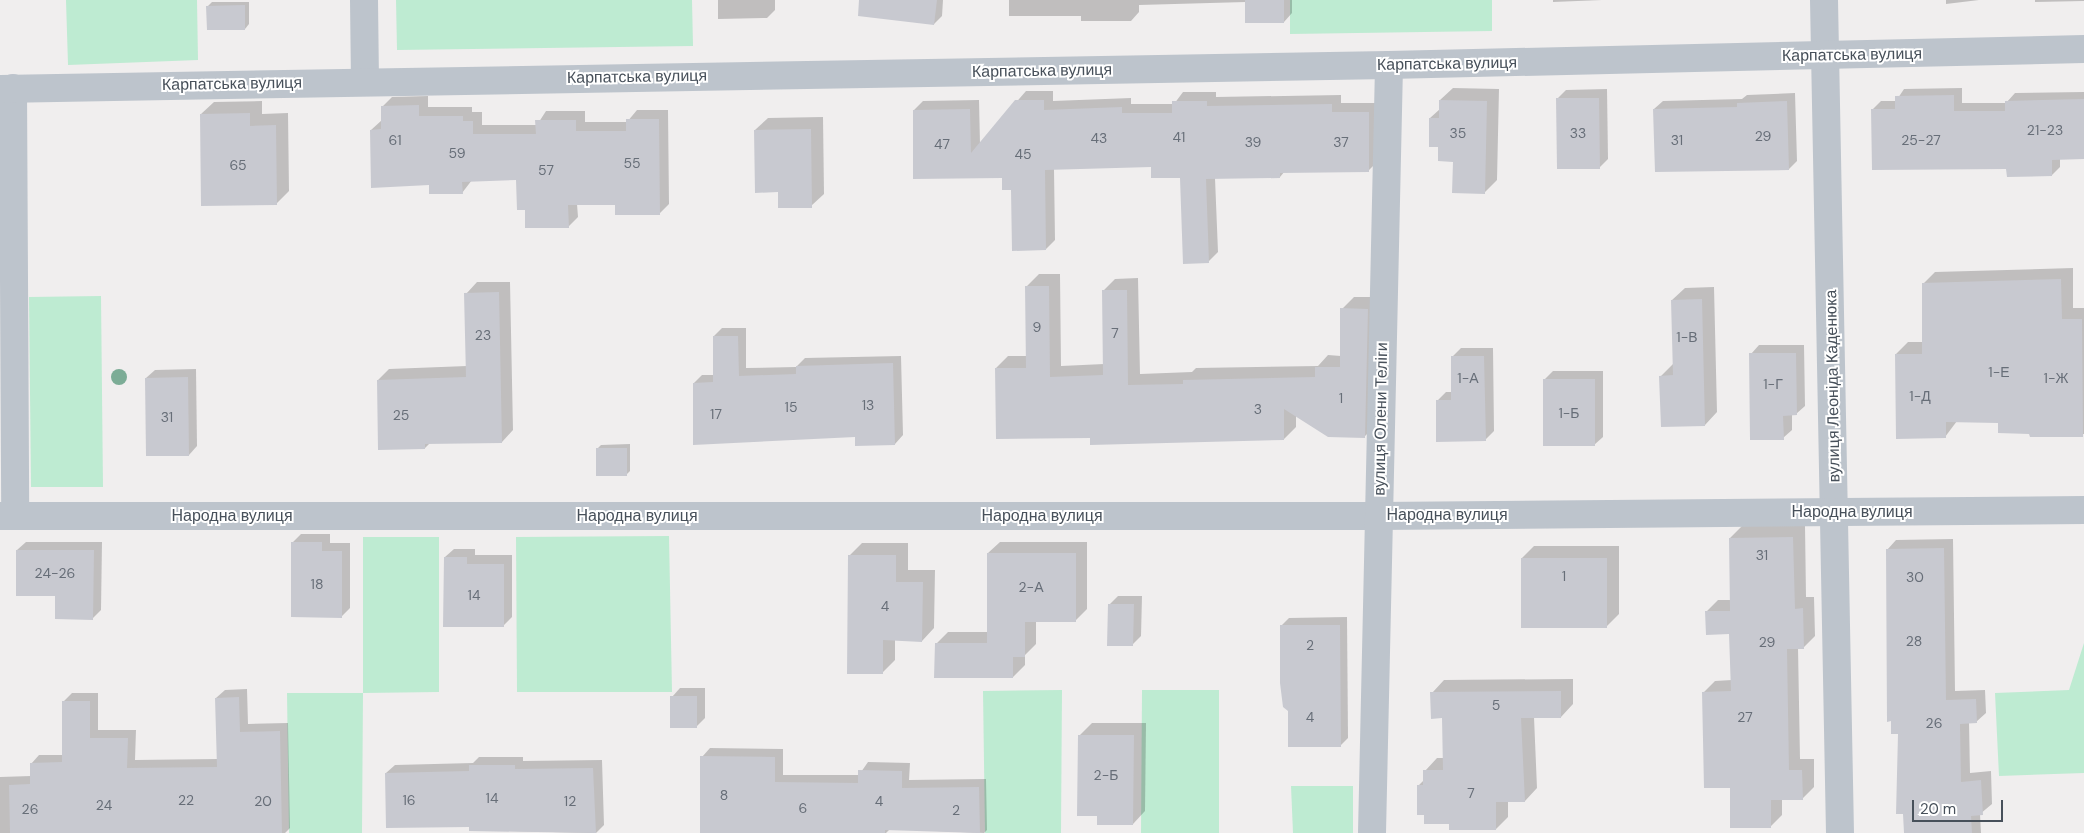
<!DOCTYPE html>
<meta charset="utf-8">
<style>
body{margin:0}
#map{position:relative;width:2084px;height:833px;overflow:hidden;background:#f0eeee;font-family:"DM Sans",sans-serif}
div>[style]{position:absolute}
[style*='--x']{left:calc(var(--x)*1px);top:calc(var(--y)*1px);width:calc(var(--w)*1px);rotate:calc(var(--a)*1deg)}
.green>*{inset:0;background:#beebd2}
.shadow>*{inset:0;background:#0003}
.building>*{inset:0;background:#c8c9d0}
.minor>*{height:28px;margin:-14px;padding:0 14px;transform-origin:14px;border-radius:14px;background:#bdc4cc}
.trees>*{width:16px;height:16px;margin:-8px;border-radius:50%;background:#7cac96}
span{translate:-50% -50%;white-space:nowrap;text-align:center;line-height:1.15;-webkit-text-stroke:4px #fff;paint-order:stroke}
.number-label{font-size:14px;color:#676e78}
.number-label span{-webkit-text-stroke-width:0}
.street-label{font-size:16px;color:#47505a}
.scale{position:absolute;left:1912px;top:800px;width:91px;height:22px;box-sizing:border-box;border:2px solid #47505a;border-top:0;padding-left:6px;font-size:15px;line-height:18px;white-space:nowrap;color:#47505a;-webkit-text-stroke:4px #fff;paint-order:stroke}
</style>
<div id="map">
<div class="green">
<i style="clip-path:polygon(66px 0,197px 0,198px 60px,68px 65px)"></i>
<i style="clip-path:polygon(396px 0,692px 0,693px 46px,397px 50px)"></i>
<i style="clip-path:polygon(1290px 0,1492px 0,1492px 31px,1290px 34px)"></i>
<i style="clip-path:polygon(101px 296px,103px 487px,31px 487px,29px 297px)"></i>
<i style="clip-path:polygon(669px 536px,672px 692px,517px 692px,516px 537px)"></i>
<i style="clip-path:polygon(363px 537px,439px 537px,439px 692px,363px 693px,362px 833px,289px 833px,287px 693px,363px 693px)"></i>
<i style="clip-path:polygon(2084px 643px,2084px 773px,1999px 776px,1995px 693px,2069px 690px)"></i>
<i style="clip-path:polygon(1062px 690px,1061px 833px,985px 833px,983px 691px)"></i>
<i style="clip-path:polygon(1142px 690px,1219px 690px,1219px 833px,1141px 833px)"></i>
<i style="clip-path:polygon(1291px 786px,1353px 786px,1353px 833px,1293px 833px)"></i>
</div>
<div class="shadow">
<i style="clip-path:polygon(718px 0,775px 0,775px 10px,767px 18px,718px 19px)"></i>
<i style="clip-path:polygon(898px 0,943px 0,942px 16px,934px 24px)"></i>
<i style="clip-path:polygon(1009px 0,1292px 0,1292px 13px,1284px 22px,1246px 2px,1139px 5px,1139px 12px,1131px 21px,1081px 21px,1081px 16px,1009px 16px)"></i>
<i style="clip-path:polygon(1553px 0,1602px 0,1553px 2px)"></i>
<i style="clip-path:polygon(1946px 0,1979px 0,1946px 4px)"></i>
<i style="clip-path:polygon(2035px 0,2084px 0,2084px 1px,2035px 2px)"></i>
<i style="clip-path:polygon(212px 2px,249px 2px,249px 24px,245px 29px,208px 6px)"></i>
<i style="clip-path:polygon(1453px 88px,1499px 89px,1497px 180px,1484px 193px,1440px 146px,1430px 118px,1440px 109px,1440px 100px)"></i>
<i style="clip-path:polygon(1962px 88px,1962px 103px,2006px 103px,2015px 93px,2084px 92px,2084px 158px,2060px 158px,2060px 167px,2052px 175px,2008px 167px,1873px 109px,1881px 101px,1896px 101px,1904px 89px)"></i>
<i style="clip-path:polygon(1607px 89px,1608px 159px,1599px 168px,1557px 99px,1566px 90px)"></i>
<i style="clip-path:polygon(1026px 91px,1053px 91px,1053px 101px,1131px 98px,1131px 104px,1174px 104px,1183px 92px,1216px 92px,1216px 97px,1341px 95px,1341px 103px,1378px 103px,1378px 161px,1368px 171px,1285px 171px,1280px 177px,1215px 178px,1218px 252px,1208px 262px,1181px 176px,1152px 166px,1054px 169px,1055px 240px,1046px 249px,1003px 177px,914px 110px,923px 101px,979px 100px,980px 144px)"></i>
<i style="clip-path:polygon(1795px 93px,1797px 161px,1789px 169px,1654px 109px,1663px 101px,1742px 99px,1747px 95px)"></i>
<i style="clip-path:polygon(428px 96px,428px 107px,472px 107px,472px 112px,482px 112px,482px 125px,537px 125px,546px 111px,585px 111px,585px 122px,627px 122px,637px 110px,668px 110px,669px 204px,660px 213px,616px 204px,577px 204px,578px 217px,568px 227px,526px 208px,518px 179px,472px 180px,462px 193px,430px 184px,371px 130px,382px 120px,382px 107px,392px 97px)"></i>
<i style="clip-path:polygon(262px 101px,262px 114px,288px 113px,289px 191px,276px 204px,201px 114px,214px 102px)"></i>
<i style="clip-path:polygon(823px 117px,824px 194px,811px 206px,779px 191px,755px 130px,768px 118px)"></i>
<i style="clip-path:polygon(2073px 268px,2073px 308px,2084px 308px,2084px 434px,2031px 433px,1999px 422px,1957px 421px,1945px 437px,1896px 354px,1908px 342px,1924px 342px,1923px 284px,1935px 272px)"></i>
<i style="clip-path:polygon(1039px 274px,1060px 274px,1061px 366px,1104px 364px,1103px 291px,1115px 279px,1138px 278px,1140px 374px,1192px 372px,1196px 368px,1318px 366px,1328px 355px,1341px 356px,1342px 309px,1354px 297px,1379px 297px,1377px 424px,1365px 436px,1296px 415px,1296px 427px,1284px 439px,1091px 437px,996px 368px,1008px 356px,1027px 356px,1027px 286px)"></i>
<i style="clip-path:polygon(477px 282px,510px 282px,513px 430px,502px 442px,431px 442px,425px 448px,378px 380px,389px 369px,467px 366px,466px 294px)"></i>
<i style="clip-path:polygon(1714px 287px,1717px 412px,1705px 425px,1661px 376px,1674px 363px,1672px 300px,1685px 288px)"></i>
<i style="clip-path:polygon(722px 328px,746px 328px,746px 368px,796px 367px,805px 358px,901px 356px,903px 435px,895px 444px,856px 436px,694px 383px,702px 375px,714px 375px,714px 336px)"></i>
<i style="clip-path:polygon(1759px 345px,1804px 345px,1805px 406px,1796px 414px,1792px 414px,1792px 430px,1783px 438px,1751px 354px)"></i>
<i style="clip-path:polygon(1461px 348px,1493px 348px,1494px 431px,1485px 440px,1437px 401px,1446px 392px,1453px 392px,1452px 357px)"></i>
<i style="clip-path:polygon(196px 369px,197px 446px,189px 455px,146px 378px,155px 370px)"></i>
<i style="clip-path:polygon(1553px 371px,1603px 371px,1603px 437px,1594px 445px,1544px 380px)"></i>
<i style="clip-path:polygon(630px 444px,630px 471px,626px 475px,597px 449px,601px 445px)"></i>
<i style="clip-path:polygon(1805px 525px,1806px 597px,1814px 597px,1815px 636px,1804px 647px,1798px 647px,1800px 759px,1814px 759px,1814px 787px,1802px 799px,1782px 799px,1782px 815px,1770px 827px,1731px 787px,1704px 692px,1715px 681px,1732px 680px,1730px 633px,1706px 612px,1718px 600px,1731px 600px,1730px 538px,1742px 526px)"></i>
<i style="clip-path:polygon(301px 534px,330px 534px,330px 543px,350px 543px,350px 608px,341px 617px,292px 543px)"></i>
<i style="clip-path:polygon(1953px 539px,1955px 691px,1985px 690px,1986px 713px,1976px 722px,1969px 722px,1970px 773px,1991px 771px,1992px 804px,1980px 814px,1981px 833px,1905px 833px,1887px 550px,1896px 540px)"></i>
<i style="clip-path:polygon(26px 542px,102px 542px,101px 610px,93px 618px,57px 595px,17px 550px)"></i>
<i style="clip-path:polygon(1000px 542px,1087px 542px,1087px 609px,1075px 621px,1036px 621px,1036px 644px,1025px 655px,1025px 665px,1013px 677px,936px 644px,948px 632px,988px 632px,988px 553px)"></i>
<i style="clip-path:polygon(862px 543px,908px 543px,908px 570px,935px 570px,934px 628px,922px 641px,895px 640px,895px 660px,882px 673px,850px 555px)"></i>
<i style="clip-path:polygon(1534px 546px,1619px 546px,1619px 614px,1607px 626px,1522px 558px)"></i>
<i style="clip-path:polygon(454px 549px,475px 549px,475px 555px,512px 555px,512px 617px,503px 626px,445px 557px)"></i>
<i style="clip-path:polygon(1118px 596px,1142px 596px,1141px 636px,1132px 645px,1110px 604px)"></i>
<i style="clip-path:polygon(1347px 617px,1348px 738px,1340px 746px,1289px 710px,1281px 626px,1289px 618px)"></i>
<i style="clip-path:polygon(1573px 679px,1573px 704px,1561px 717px,1534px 717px,1537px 788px,1525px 801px,1508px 801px,1508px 817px,1496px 829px,1451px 822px,1425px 813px,1418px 786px,1425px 779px,1425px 771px,1437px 758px,1444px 758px,1443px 717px,1432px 693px,1444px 680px)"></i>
<i style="clip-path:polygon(680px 688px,705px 688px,705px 718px,697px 726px,672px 697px)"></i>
<i style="clip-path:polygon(247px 689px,248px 724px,288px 723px,290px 828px,285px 833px,0 833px,0 777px,31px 776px,31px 764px,39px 755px,63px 755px,63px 702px,72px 693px,98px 693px,98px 730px,136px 730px,135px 760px,218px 759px,216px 698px,225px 690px)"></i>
<i style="clip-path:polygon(1092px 723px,1146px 723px,1145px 811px,1133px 824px,1079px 736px)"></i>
<i style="clip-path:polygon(710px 748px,783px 749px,783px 775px,859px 775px,868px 762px,910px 763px,909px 780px,986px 779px,987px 830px,984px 833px,890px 829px,886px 833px,701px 833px,702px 757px)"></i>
<i style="clip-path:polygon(479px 757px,523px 757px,523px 761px,602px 760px,604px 825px,596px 833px,470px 830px,470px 826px,386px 773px,395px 765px,473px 763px)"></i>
</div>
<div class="building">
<i style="clip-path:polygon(859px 0,937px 0,934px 25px,858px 16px)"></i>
<i style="clip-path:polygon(1245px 0,1284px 0,1284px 23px,1245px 23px)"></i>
<i style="clip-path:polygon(245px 5px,245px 30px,207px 30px,206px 6px)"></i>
<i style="clip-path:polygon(1954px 95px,1954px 111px,2005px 111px,2005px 101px,2084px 99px,2084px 159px,2052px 160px,2052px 176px,2007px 177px,2006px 169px,1872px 170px,1871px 109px,1895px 109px,1895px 96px)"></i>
<i style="clip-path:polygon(1556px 98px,1599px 98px,1600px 169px,1557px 169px)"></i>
<i style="clip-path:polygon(1015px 100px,1044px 100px,1044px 110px,1122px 107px,1122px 113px,1172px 113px,1172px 101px,1207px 101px,1207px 106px,1332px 104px,1332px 112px,1369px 112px,1369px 172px,1280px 173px,1280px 178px,1206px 179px,1209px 263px,1183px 264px,1180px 178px,1151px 178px,1151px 167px,1045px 170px,1046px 250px,1012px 251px,1011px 190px,1002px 190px,1002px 178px,913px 179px,913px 110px,970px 109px,971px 153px)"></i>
<i style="clip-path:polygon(1439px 100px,1487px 101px,1485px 194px,1452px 193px,1453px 162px,1438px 161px,1438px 147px,1429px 147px,1429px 118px,1439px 118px)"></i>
<i style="clip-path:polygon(1787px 101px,1789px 170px,1655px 172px,1653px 109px,1737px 107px,1737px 103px)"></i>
<i style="clip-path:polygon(419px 105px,419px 116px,463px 116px,463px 121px,473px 121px,473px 134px,536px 134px,535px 120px,576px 120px,576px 131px,626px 131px,626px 119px,659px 119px,660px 215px,615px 215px,615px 205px,568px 205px,569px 228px,525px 228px,525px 210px,517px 210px,516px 180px,462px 182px,463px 194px,429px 194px,429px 185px,371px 188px,370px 130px,381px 129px,381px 106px)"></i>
<i style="clip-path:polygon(250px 113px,250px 126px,276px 125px,277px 205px,201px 206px,200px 114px)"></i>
<i style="clip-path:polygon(811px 129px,812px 208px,778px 208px,778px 192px,755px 193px,754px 130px)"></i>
<i style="clip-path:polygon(2061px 279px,2062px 319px,2082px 319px,2083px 437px,2030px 437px,2029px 434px,1998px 433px,1998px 423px,1946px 422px,1946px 438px,1896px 439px,1895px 354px,1922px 354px,1922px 283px)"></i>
<i style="clip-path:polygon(1025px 286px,1049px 286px,1050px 377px,1103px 375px,1102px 290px,1127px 290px,1128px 385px,1183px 384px,1183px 380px,1315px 377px,1315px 367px,1340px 367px,1340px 308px,1368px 309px,1365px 438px,1328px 437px,1284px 409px,1284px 440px,1090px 445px,1090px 438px,996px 439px,995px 368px,1026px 368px)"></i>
<i style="clip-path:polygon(499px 292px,502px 443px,425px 444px,425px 449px,378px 450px,377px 380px,466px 377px,464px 293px)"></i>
<i style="clip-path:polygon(1702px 299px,1705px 426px,1661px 427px,1659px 376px,1673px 375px,1671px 300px)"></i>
<i style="clip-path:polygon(713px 336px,738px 336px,739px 376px,796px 374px,796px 366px,893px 363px,895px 445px,855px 446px,855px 437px,693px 445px,693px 383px,713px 382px)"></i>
<i style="clip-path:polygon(1749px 353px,1796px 353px,1797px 415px,1783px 416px,1784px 440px,1750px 440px)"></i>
<i style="clip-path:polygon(1451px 356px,1484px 356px,1486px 441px,1436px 442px,1436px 400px,1451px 400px)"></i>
<i style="clip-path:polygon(188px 377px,189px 456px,146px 456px,145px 378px)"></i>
<i style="clip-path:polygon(1543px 379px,1595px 379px,1595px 446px,1543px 446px)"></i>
<i style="clip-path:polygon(596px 448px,627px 448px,627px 476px,596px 476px)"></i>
<i style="clip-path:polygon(1793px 537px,1795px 609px,1803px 608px,1804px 649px,1787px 649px,1789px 770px,1802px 770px,1803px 800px,1771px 800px,1771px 828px,1730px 828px,1730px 788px,1704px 788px,1702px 692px,1731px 691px,1729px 634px,1706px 635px,1705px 611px,1730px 611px,1729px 538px)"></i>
<i style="clip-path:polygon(291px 542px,322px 542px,322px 551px,342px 551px,342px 618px,291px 617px)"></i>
<i style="clip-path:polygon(1944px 548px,1946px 700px,1976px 699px,1977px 723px,1960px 724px,1961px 782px,1981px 780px,1983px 815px,1971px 816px,1972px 833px,1904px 833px,1903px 814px,1896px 814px,1898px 734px,1891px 734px,1891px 721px,1887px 722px,1886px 549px)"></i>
<i style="clip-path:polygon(16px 550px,94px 550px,93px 620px,55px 619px,55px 596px,16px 596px)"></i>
<i style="clip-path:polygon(987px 553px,1076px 553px,1076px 622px,1025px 622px,1025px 657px,1013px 657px,1013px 678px,934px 678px,935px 643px,987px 643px)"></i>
<i style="clip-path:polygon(848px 555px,896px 555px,896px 582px,923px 582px,922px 642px,883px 640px,883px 674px,847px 674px)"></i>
<i style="clip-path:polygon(444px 557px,467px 557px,467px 564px,504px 564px,504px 627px,443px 627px)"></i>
<i style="clip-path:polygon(1521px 558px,1607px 558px,1607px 628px,1521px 628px)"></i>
<i style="clip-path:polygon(1108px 604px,1134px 604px,1133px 646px,1107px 646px)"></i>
<i style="clip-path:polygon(1280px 625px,1340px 625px,1341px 747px,1288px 747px,1288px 711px,1283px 707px,1280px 683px)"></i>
<i style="clip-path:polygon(1561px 691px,1561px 718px,1521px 718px,1525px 802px,1496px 802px,1496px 830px,1449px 830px,1449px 824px,1424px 824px,1424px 815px,1417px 815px,1417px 785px,1423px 785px,1423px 770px,1443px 770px,1442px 718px,1431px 719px,1430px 692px)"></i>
<i style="clip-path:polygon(670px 696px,697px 696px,697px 728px,670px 728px)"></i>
<i style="clip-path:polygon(239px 697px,240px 732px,280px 731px,282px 833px,10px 833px,9px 785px,30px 784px,30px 763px,62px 762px,62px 701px,90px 701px,90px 738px,128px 738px,127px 768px,217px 767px,215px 698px)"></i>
<i style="clip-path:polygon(1078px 735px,1134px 735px,1133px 825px,1097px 825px,1097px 816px,1077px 816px)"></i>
<i style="clip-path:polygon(700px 756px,775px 757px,775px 782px,858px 783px,858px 770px,902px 771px,902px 788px,979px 787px,980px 833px,885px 830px,885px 833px,700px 833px)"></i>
<i style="clip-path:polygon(469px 765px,515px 765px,515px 769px,593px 768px,596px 833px,469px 831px,469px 827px,386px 828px,385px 773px,469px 771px)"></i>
</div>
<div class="minor">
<i style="--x:364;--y:0;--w:81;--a:89.3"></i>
<i style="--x:1824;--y:0;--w:833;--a:88.9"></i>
<i style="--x:13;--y:88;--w:428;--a:89.7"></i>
<i style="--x:0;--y:89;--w:1389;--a:-0.99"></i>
<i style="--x:1389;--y:65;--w:695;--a:-1.32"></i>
<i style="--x:0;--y:516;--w:1379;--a:0"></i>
<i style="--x:1379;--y:516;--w:705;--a:-0.49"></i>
<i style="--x:1372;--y:833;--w:768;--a:-88.73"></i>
</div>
<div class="trees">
<i style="left:119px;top:377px"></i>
</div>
<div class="number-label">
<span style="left:2045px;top:130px">21-23</span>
<span style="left:1458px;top:133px">35</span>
<span style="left:1578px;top:133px">33</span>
<span style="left:1763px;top:136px">29</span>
<span style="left:1179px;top:137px">41</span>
<span style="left:1099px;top:138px">43</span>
<span style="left:395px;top:140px">61</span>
<span style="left:1677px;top:140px">31</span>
<span style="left:1921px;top:140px">25-27</span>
<span style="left:1253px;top:142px">39</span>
<span style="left:1341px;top:142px">37</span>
<span style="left:942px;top:144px">47</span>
<span style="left:457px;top:153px">59</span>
<span style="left:1023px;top:154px">45</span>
<span style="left:632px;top:163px">55</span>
<span style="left:238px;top:165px">65</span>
<span style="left:546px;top:170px">57</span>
<span style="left:1037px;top:327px">9</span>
<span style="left:1115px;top:333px">7</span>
<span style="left:483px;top:335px">23</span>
<span style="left:1687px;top:337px">1-В</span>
<span style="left:1999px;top:372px">1-Е</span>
<span style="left:1468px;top:378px">1-А</span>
<span style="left:2056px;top:378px">1-Ж</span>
<span style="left:1773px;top:384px">1-Г</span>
<span style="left:1920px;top:396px">1-Д</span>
<span style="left:1341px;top:398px">1</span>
<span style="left:868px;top:405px">13</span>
<span style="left:791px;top:407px">15</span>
<span style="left:1258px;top:409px">3</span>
<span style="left:1569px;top:413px">1-Б</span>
<span style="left:716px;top:414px">17</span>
<span style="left:401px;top:415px">25</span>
<span style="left:167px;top:417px">31</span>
<span style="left:1762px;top:555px">31</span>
<span style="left:55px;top:573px">24-26</span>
<span style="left:1564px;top:576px">1</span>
<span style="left:1915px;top:577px">30</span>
<span style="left:317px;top:584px">18</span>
<span style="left:1031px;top:587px">2-А</span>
<span style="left:474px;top:595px">14</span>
<span style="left:885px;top:606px">4</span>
<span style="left:1914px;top:641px">28</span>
<span style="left:1767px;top:642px">29</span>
<span style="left:1310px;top:645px">2</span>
<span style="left:1496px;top:705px">5</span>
<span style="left:1310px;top:717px">4</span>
<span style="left:1745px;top:717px">27</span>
<span style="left:1934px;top:723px">26</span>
<span style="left:1106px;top:775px">2-Б</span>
<span style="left:1471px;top:793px">7</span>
<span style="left:724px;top:795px">8</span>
<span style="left:492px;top:798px">14</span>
<span style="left:186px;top:800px">22</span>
<span style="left:409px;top:800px">16</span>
<span style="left:263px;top:801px">20</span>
<span style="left:570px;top:801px">12</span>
<span style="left:879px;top:801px">4</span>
<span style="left:104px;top:805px">24</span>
<span style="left:803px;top:808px">6</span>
<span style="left:30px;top:809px">26</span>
<span style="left:956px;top:810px">2</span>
</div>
<div class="street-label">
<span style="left:1852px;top:55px;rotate:-1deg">Карпатська вулиця</span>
<span style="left:1447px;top:64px;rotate:-1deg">Карпатська вулиця</span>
<span style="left:1042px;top:71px;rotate:-1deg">Карпатська вулиця</span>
<span style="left:637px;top:77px;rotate:-1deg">Карпатська вулиця</span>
<span style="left:232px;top:84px;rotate:-1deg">Карпатська вулиця</span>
<span style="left:1833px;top:386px;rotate:-91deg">вулиця Леоніда Каденюка</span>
<span style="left:1381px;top:419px;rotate:-89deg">вулиця Олени Теліги</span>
<span style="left:1852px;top:512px">Народна вулиця</span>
<span style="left:1447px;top:515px">Народна вулиця</span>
<span style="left:232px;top:516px">Народна вулиця</span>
<span style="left:637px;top:516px">Народна вулиця</span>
<span style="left:1042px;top:516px">Народна вулиця</span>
</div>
<div class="scale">20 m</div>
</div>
